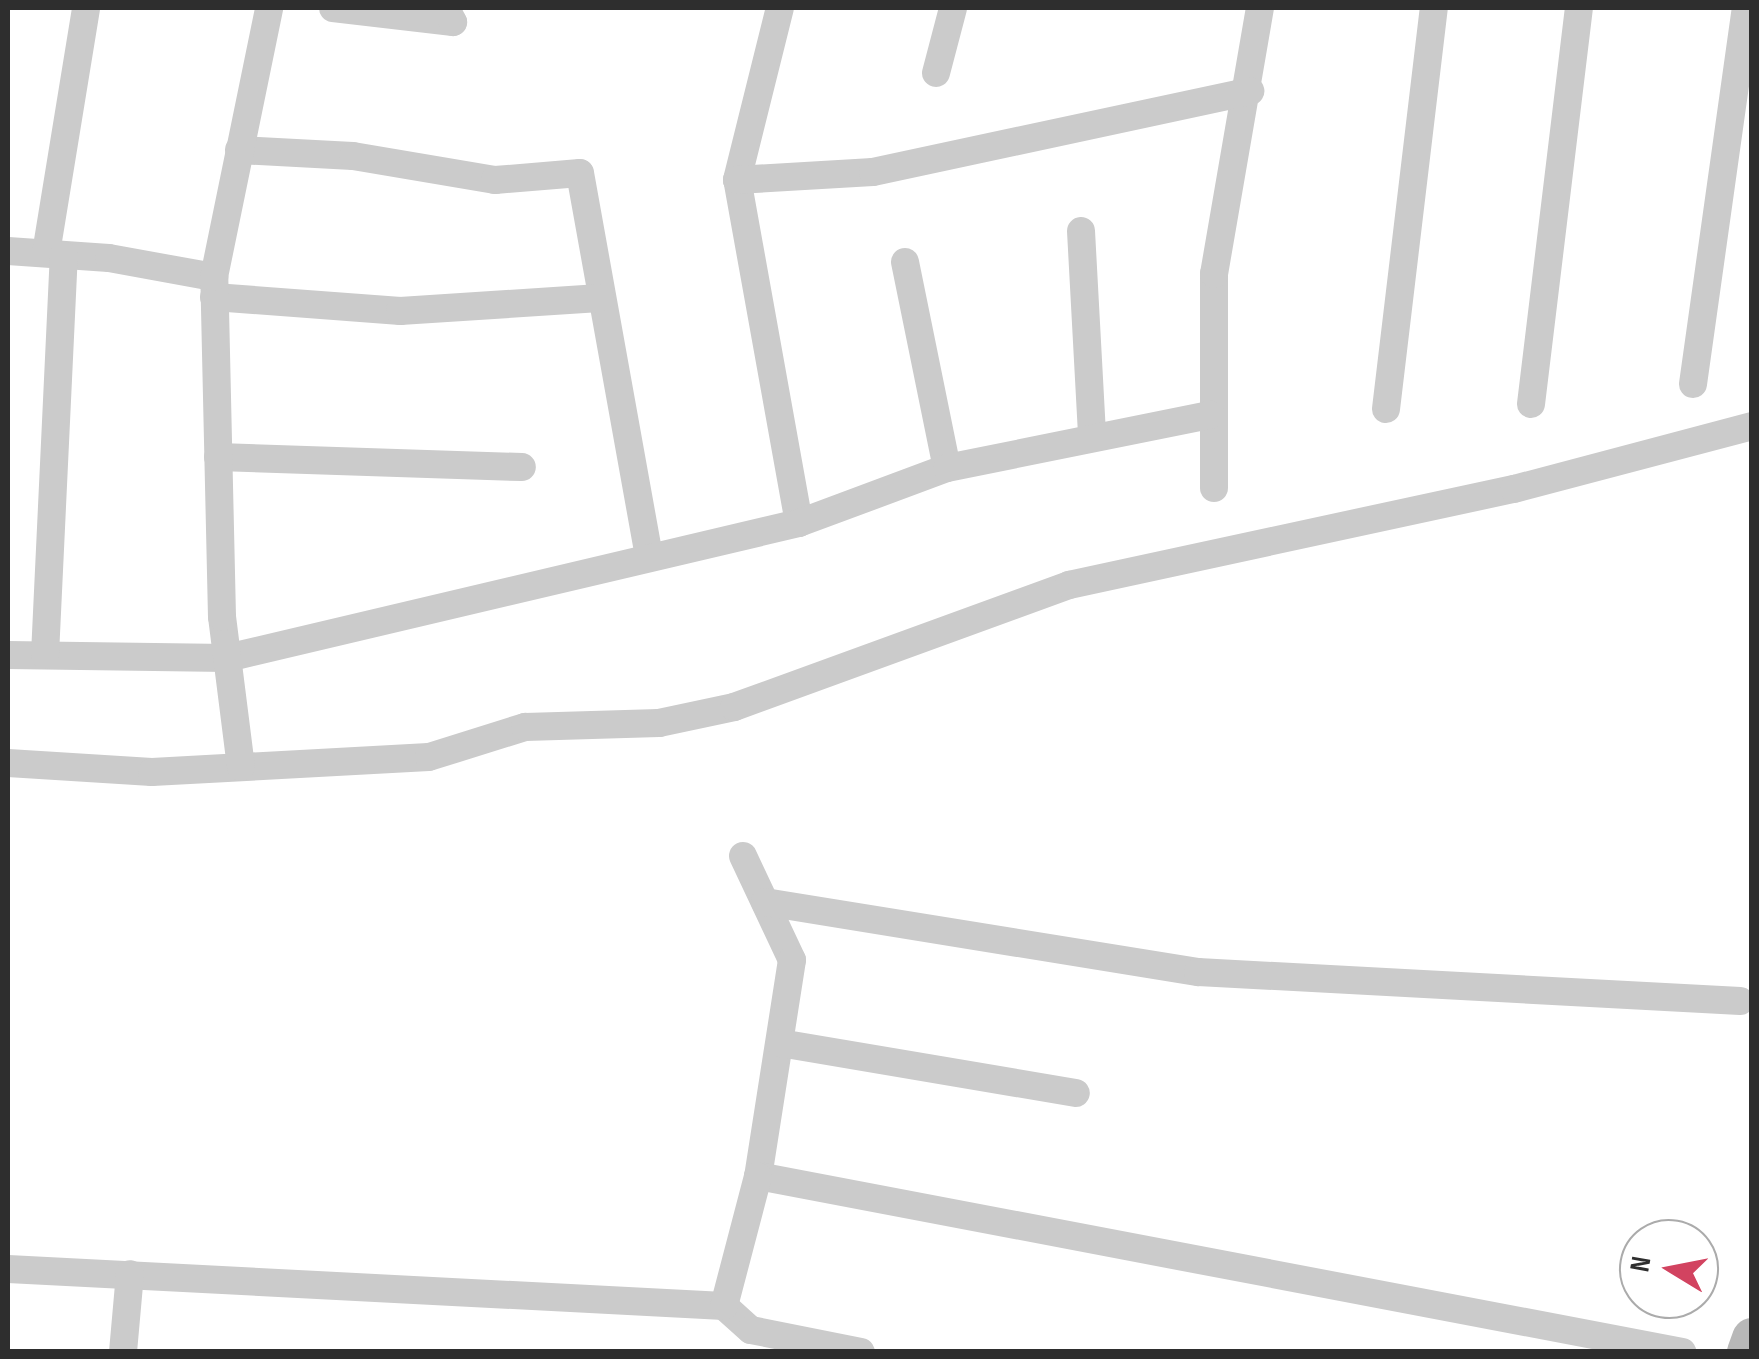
<!DOCTYPE html>
<style>
body{margin:0}
#map{position:relative;width:1759px;height:1359px;overflow:hidden;background:#fff;font-family:"Sofia Sans Condensed",sans-serif}
div>[style]{position:absolute}
[style*='--x']{left:calc(var(--x)*1px);top:calc(var(--y)*1px);width:calc(var(--w)*1px);rotate:calc(var(--a)*1deg)}
.street>*{height:28px;margin:-14px;padding:0 14px;transform-origin:14px;border-radius:14px;background:#cbcbcb}
.secondary>*{height:40px;margin:-20px;padding:0 20px;transform-origin:20px;border-radius:20px;background:#b8b8b8}
span{translate:-50% -50%;white-space:nowrap;text-align:center;line-height:1.15;-webkit-text-stroke:10px #fff;paint-order:stroke}
.frame{position:absolute;inset:0;border:10px solid #2e2e2e;pointer-events:none}
.north{position:absolute;left:1619px;top:1219px;width:100px;height:100px;box-sizing:border-box;background:#fff;border:2px solid #ababab;border-radius:50%;rotate:280deg;font-size:28px;font-weight:700;line-height:40px;text-align:center;color:#2e2e2e}
.north::after{content:'';display:block;margin:auto;width:35px;height:45px;background:#d24360;clip-path:polygon(50% 0,100% 100%,50% 72%,0 100%)}
</style>
<div id="map">
<div class="street">
<i style="--x:333;--y:8;--w:121;--a:6.7"></i>
<i style="--x:453;--y:22;--w:16;--a:-117"></i>
<i style="--x:936;--y:73;--w:67;--a:-75.3"></i>
<i style="--x:239;--y:150;--w:114;--a:3"></i>
<i style="--x:353;--y:156;--w:144;--a:9.6"></i>
<i style="--x:495;--y:180;--w:85;--a:-4.7"></i>
<i style="--x:580;--y:173;--w:391;--a:79.8"></i>
<i style="--x:737;--y:180;--w:177;--a:-76"></i>
<i style="--x:1081;--y:231;--w:203;--a:86.9"></i>
<i style="--x:8;--y:251;--w:101;--a:4"></i>
<i style="--x:109;--y:258;--w:107;--a:10.3"></i>
<i style="--x:46;--y:253;--w:248;--a:-80.7"></i>
<i style="--x:905;--y:262;--w:210;--a:78.5"></i>
<i style="--x:214;--y:297;--w:187;--a:4.3"></i>
<i style="--x:400;--y:311;--w:200;--a:-3.7"></i>
<i style="--x:1693;--y:384;--w:380;--a:-82"></i>
<i style="--x:1531;--y:404;--w:399;--a:-83.1"></i>
<i style="--x:1386;--y:409;--w:404;--a:-83.2"></i>
<i style="--x:218;--y:457;--w:304;--a:1.9"></i>
<i style="--x:1214;--y:488;--w:214;--a:-90"></i>
<i style="--x:1214;--y:274;--w:270;--a:-80.2"></i>
<i style="--x:799;--y:523;--w:349;--a:-100.2"></i>
<i style="--x:737;--y:180;--w:136;--a:-3.4"></i>
<i style="--x:873;--y:172;--w:386;--a:-12.1"></i>
<i style="--x:8;--y:655;--w:219;--a:0.8"></i>
<i style="--x:227;--y:658;--w:588;--a:-13.28"></i>
<i style="--x:799;--y:523;--w:158;--a:-20.4"></i>
<i style="--x:947;--y:468;--w:269;--a:-11.4"></i>
<i style="--x:45;--y:655;--w:400;--a:-87.3"></i>
<i style="--x:8;--y:763;--w:144;--a:3.6"></i>
<i style="--x:152;--y:772;--w:277;--a:-3.1"></i>
<i style="--x:429;--y:757;--w:101;--a:-17.4"></i>
<i style="--x:525;--y:727;--w:134;--a:-1.7"></i>
<i style="--x:659;--y:723;--w:77;--a:-12"></i>
<i style="--x:734;--y:707;--w:357;--a:-20"></i>
<i style="--x:1069;--y:585;--w:455;--a:-12.2"></i>
<i style="--x:1514;--y:489;--w:246;--a:-14.8"></i>
<i style="--x:241;--y:767;--w:151;--a:-97.2"></i>
<i style="--x:222;--y:617;--w:340;--a:-91.3"></i>
<i style="--x:214;--y:277;--w:275;--a:-78.4"></i>
<i style="--x:743;--y:856;--w:115;--a:64.8"></i>
<i style="--x:792;--y:960;--w:219;--a:98.9"></i>
<i style="--x:758;--y:1176;--w:941;--a:10.78"></i>
<i style="--x:765;--y:902;--w:439;--a:9.2"></i>
<i style="--x:1198;--y:972;--w:543;--a:3.06"></i>
<i style="--x:780;--y:1043;--w:300;--a:9.6"></i>
<i style="--x:8;--y:1269;--w:717;--a:2.96"></i>
<i style="--x:724;--y:1306;--w:36;--a:42"></i>
<i style="--x:751;--y:1330;--w:112;--a:11.3"></i>
<i style="--x:724;--y:1306;--w:134;--a:-75.3"></i>
<i style="--x:123;--y:1352;--w:78;--a:-84.9"></i>
</div>
<div class="secondary">
<i style="--x:1747;--y:1352;--w:15;--a:-70"></i>
</div>
<div class="frame"></div>
<div class="north">N</div>
</div>
